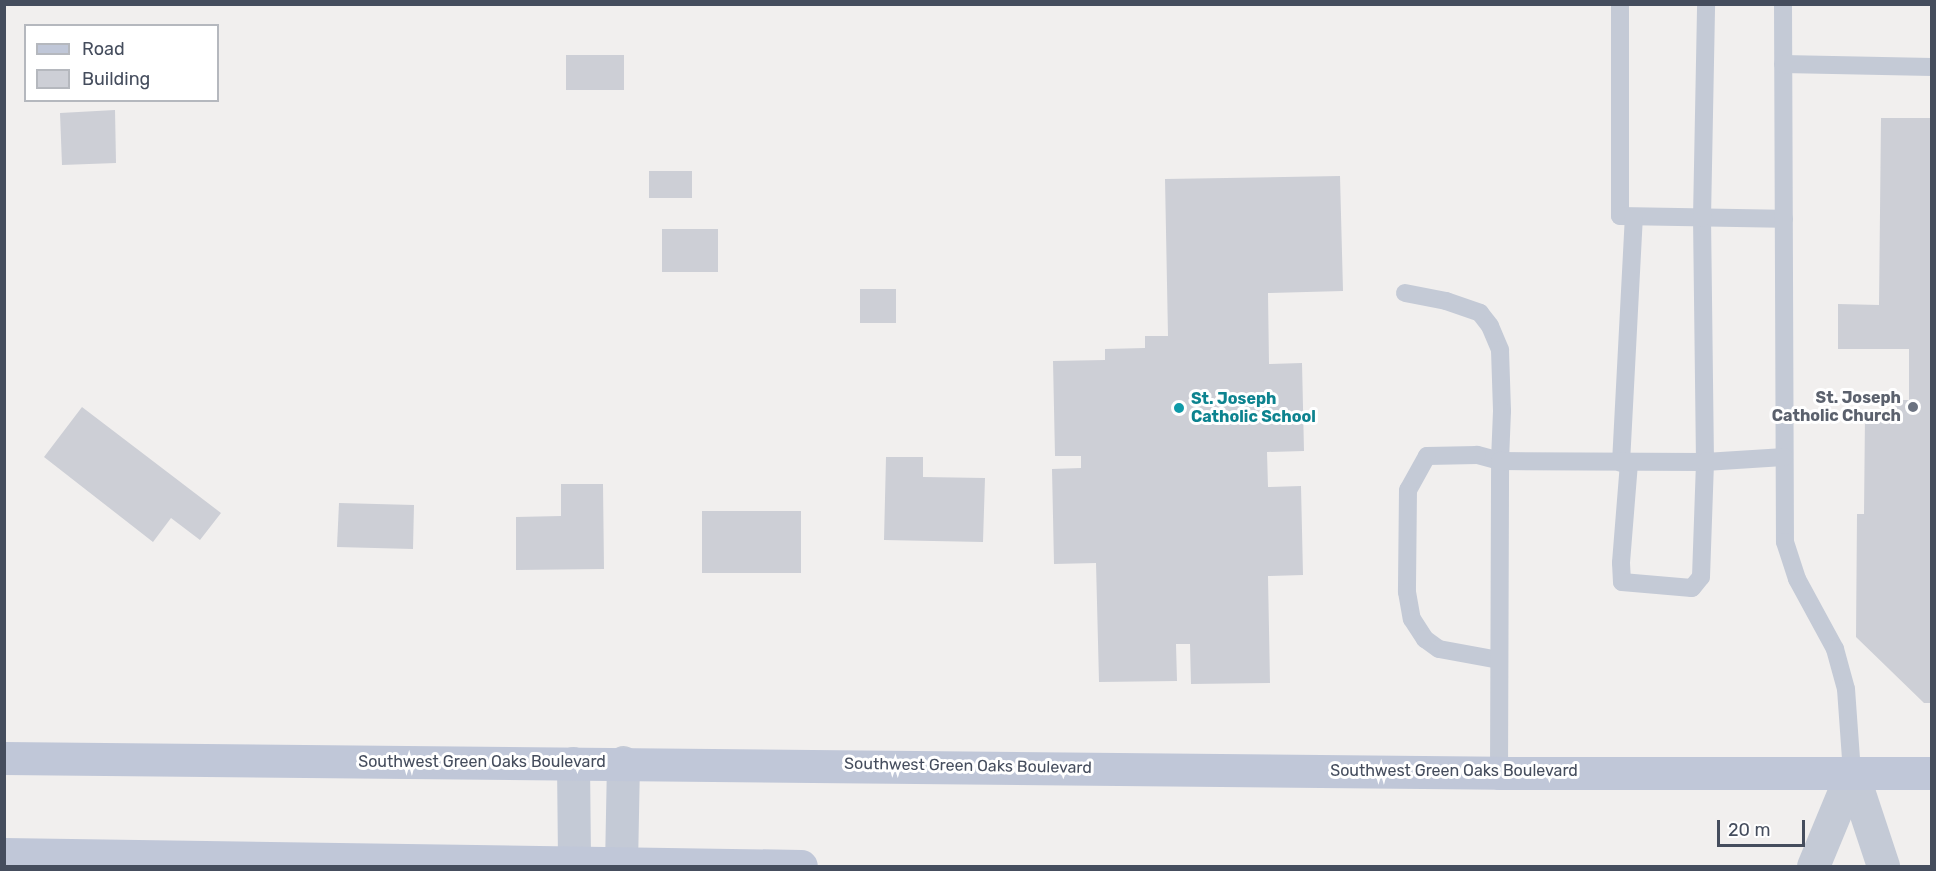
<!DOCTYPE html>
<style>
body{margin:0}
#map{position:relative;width:1936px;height:871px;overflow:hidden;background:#f1efee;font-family:Rubik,sans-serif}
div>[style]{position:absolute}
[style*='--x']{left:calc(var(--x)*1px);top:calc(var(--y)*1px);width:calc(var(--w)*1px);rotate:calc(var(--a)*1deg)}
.building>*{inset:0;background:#cdcfd6}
.service>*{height:18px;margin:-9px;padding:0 9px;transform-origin:9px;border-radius:9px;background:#c4cad6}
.minor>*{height:33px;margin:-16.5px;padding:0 16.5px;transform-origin:16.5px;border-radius:16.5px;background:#c4cad6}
.secondary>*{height:33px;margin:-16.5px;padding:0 16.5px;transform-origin:16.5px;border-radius:16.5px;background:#c0c7d8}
.dots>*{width:16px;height:16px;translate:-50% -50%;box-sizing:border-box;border:3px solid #fff;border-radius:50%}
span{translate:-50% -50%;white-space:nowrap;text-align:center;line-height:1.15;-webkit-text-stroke:6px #fff;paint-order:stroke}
.worship-label{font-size:16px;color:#5b616d;font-weight:700}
.right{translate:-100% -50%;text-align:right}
.culture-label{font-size:16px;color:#0d838f;font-weight:700}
.left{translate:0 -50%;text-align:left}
.street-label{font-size:16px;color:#454d5d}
.frame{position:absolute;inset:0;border:6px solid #454d5d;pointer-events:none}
.legend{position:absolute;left:24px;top:24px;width:195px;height:78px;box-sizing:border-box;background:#fff;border:2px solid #b5b8be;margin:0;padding:8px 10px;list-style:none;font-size:18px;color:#454d5d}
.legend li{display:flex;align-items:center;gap:12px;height:30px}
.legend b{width:30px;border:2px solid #b5b8be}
.scale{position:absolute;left:1717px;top:820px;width:88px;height:27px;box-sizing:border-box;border:3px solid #454d5d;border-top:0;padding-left:8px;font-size:18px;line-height:21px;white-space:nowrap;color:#454d5d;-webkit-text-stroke:4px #fff;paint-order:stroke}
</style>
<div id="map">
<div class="building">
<i style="clip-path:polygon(566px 55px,624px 55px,624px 90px,566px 90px)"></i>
<i style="clip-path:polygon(115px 110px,116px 163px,62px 165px,60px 113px)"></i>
<i style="clip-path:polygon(1881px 118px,1932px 118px,1932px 703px,1924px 703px,1856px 637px,1857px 514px,1864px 514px,1865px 415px,1894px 415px,1894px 400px,1909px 400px,1909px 349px,1838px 349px,1838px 304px,1879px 305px)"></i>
<i style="clip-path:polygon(649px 171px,692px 171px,692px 198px,649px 198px)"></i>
<i style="clip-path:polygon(1340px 176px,1343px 291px,1268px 293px,1269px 364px,1302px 363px,1304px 451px,1267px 452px,1268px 487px,1301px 486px,1303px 575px,1268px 576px,1270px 683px,1191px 684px,1190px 644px,1176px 644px,1177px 681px,1099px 682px,1096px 563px,1054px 564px,1052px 469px,1081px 468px,1081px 456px,1055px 456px,1053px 361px,1105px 360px,1105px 349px,1145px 348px,1145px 336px,1168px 336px,1165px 179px)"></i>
<i style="clip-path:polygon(662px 229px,718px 229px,718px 272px,662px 272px)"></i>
<i style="clip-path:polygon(860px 289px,896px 289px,896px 323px,860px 323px)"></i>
<i style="clip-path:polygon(82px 407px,221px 513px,200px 540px,171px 518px,153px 542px,44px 457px)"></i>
<i style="clip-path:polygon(886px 457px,923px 457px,923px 477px,985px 478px,983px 542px,884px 540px)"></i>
<i style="clip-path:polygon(561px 484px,603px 484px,604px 569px,516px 570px,516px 517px,561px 516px)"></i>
<i style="clip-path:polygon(339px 503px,414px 505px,413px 549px,337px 547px)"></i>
<i style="clip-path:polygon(702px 511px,801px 511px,801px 573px,702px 573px)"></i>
</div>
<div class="service">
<i style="--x:1620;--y:4;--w:212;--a:90"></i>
<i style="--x:1620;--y:216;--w:164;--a:1"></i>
<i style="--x:1783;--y:4;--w:538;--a:89.79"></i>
<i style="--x:1785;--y:542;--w:39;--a:72"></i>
<i style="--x:1797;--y:579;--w:80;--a:61.5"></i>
<i style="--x:1835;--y:649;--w:41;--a:74.6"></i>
<i style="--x:1846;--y:689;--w:83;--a:85.9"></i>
<i style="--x:1783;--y:64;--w:149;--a:1.2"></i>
<i style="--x:1405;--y:293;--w:42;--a:11"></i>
<i style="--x:1446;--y:301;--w:36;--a:19"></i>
<i style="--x:1480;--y:313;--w:16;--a:52"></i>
<i style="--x:1490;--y:326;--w:26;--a:67"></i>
<i style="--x:1500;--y:350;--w:61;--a:88.1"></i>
<i style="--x:1502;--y:411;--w:50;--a:92.3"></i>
<i style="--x:1500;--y:461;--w:24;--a:-165"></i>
<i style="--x:1477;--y:455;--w:50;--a:178.9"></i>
<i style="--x:1427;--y:456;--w:39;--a:119"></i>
<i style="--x:1408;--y:490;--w:102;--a:90.6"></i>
<i style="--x:1407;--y:592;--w:27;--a:80"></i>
<i style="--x:1412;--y:619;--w:24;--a:57"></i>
<i style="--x:1425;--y:639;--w:17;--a:36"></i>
<i style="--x:1439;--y:649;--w:61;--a:10.4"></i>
<i style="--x:1621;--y:463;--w:246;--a:-87"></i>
<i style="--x:1629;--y:463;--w:100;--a:94.6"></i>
<i style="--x:1621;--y:563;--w:19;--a:87"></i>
<i style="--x:1622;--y:582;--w:70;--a:4.9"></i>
<i style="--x:1692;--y:588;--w:14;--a:-51"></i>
<i style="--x:1701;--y:577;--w:115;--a:-88"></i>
<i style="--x:1705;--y:462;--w:244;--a:-90.7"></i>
<i style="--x:1702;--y:218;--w:214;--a:-88.9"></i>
<i style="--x:1499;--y:773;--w:312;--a:-89.8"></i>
<i style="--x:1500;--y:461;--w:205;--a:0.3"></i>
<i style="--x:1705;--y:462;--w:79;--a:-3.6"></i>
</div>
<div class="minor">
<i style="--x:573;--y:763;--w:103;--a:89.4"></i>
<i style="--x:1852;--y:772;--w:99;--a:71.7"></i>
<i style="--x:621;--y:866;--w:104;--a:-88.9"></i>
<i style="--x:1813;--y:866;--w:102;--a:-67.5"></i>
</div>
<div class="secondary">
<i style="--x:4;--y:758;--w:1495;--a:0.57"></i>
<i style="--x:1499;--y:773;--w:433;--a:0"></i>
<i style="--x:4;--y:854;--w:797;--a:0.86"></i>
</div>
<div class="dots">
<i style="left:1913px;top:407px;background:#6b7280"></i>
<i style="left:1179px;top:408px;background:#0f9aa8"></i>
</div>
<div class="worship-label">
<span class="right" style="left:1901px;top:407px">St. Joseph<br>Catholic Church</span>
</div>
<div class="culture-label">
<span class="left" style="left:1191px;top:408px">St. Joseph<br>Catholic School</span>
</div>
<div class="street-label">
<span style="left:482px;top:762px">Southwest Green Oaks Boulevard</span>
<span style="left:968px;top:766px;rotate:1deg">Southwest Green Oaks Boulevard</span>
<span style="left:1454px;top:771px">Southwest Green Oaks Boulevard</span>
</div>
<div class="frame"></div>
<ul class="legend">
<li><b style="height:8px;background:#c0c7d8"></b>Road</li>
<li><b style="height:16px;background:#cdcfd6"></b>Building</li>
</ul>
<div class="scale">20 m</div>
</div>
